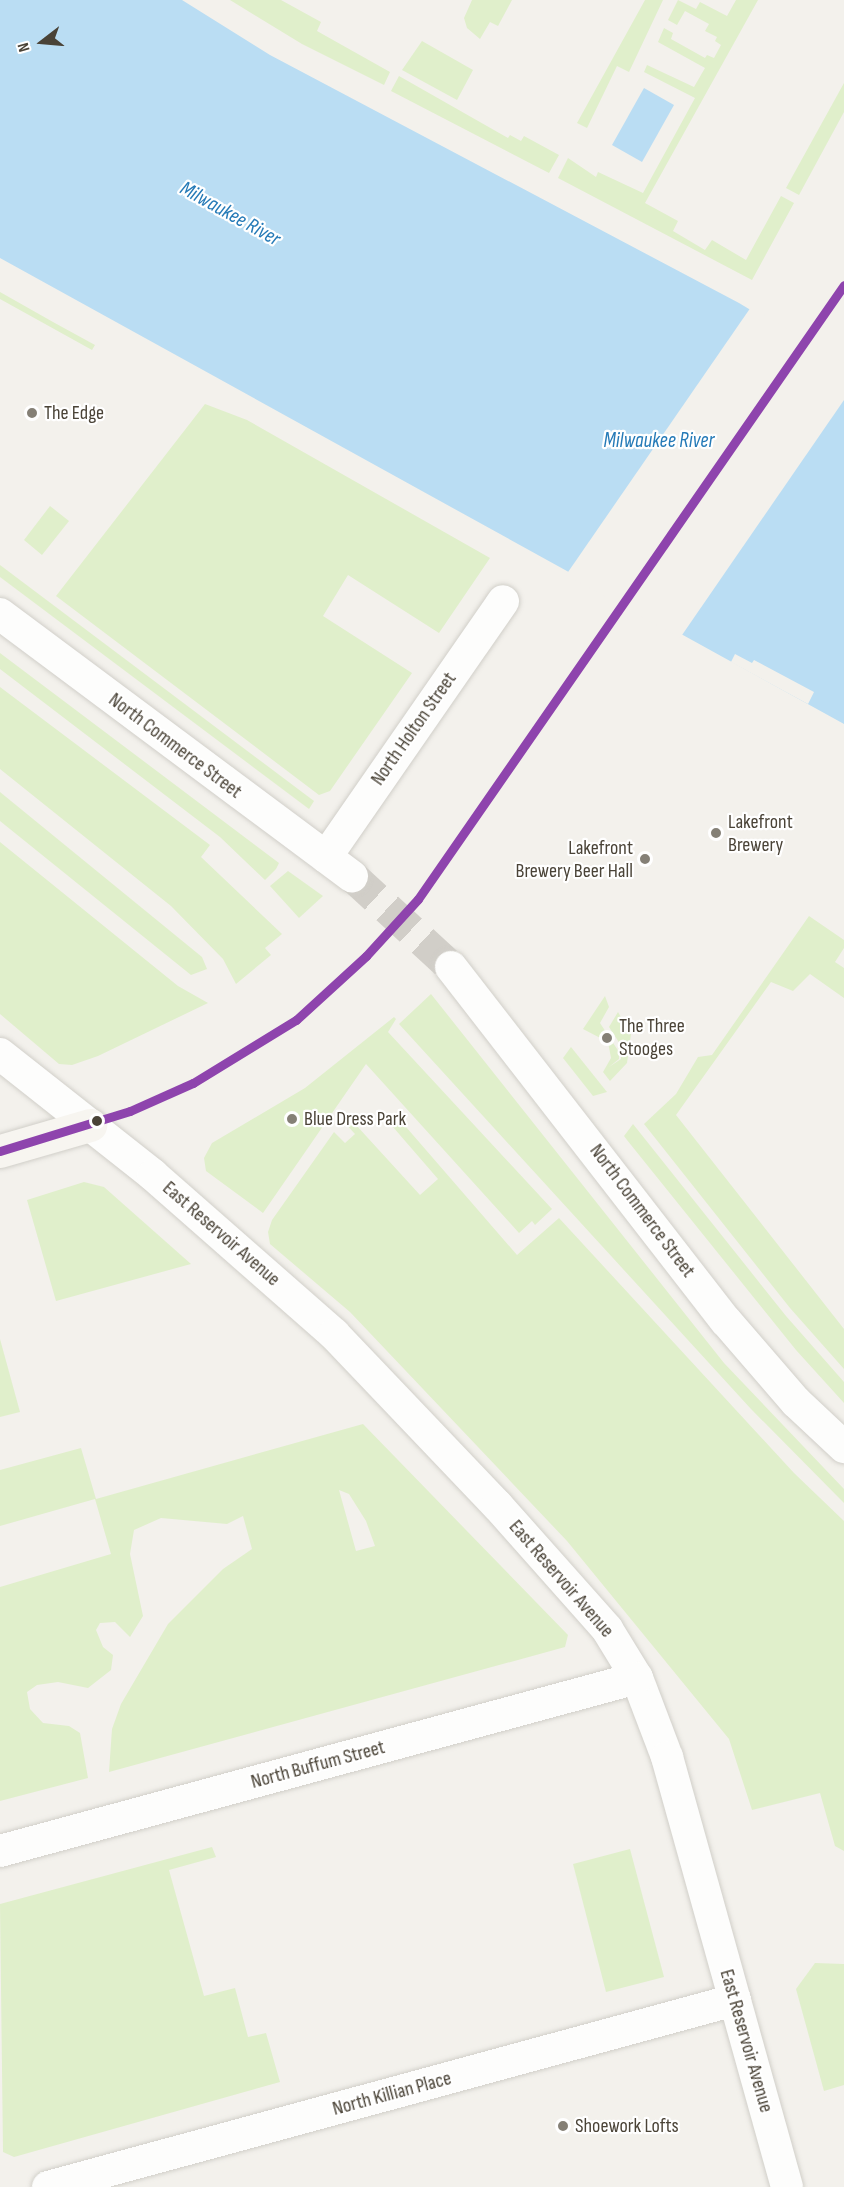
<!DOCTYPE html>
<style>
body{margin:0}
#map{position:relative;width:844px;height:2187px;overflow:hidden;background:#f3f1ec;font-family:"Sofia Sans Condensed",sans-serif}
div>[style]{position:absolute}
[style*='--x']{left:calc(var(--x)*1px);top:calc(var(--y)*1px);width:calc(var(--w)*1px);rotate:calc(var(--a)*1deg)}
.green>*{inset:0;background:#e0efcb}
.water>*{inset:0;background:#baddf3}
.pier>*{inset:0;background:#f3f1ec}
.minor-tunnel>*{height:32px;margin-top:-16px;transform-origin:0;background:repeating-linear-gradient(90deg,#d1cec8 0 32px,transparent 0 48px)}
.roads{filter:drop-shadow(0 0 2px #d1cfc9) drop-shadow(0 0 2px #d1cfc9)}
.minor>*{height:32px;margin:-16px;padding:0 16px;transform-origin:16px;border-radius:16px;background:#fdfdfc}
.secondary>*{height:33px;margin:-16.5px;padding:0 16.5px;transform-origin:16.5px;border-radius:16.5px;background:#f7f5f0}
.bus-1>*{height:9px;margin:-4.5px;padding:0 4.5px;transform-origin:4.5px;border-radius:4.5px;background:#8e44ad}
.dots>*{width:16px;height:16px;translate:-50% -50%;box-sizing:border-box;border:3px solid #fff;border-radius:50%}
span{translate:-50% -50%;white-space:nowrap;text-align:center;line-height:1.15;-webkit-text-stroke:4.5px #fff;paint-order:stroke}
.poi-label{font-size:20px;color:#4a4337}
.left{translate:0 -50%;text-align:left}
.right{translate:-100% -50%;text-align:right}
.street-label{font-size:20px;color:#4a4337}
.water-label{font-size:21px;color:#257ab7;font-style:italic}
.north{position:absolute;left:12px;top:12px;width:60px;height:60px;-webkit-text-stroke:4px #fff;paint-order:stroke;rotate:254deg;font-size:16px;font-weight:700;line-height:24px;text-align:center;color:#4a4337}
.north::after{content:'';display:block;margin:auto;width:21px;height:27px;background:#4a4337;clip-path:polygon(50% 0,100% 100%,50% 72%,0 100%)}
</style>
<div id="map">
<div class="green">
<i style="clip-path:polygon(230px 0,281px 0,321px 22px,317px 31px,390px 72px,384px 85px,302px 44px)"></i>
<i style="clip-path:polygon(472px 0,512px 0,498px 26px,490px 22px,480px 39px,467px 28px,464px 18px)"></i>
<i style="clip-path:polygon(645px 0,663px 0,629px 72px,617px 66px,587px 128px,577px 123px)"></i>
<i style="clip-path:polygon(678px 0,696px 9px,700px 2px,727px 16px,736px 0,758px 0,645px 203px,678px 221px,673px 231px,705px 250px,712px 240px,746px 260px,781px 196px,794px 203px,752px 280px,558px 178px,568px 158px,596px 177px,598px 172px,643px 193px,695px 98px,644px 72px,647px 65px,694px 87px,705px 68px,658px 42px,664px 28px,673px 33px,671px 39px,705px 58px,707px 55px,714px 58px,721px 45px,715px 41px,717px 37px,705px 31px,709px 24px,685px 11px,677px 25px,668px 20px)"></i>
<i style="clip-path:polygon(422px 41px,473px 70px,457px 100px,402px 70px)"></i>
<i style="clip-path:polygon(399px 76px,508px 138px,510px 135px,521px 141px,524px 136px,559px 155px,549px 173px,391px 91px)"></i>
<i style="clip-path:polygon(844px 83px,844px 112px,799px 195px,786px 188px)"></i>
<i style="clip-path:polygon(0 292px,53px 322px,95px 345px,92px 350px,0 299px)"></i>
<i style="clip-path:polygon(205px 404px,247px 420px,490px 558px,439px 633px,348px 575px,323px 616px,412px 673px,330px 791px,319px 795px,56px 596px)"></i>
<i style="clip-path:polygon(50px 506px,69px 521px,42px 555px,24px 540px)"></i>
<i style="clip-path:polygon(0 565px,314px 801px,309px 809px,0 577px)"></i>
<i style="clip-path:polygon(0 653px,279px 863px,276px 869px,265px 880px,220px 837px,0 669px)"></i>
<i style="clip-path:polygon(0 687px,210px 845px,201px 857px,282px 934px,265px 948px,271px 955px,236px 984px,223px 959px,171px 906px,0 769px)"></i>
<i style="clip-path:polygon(0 792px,202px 957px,207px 969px,191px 975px,0 821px)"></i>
<i style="clip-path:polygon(0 842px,178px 986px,208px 1003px,98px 1056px,72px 1065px,59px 1064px,0 1014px)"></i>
<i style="clip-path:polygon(288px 871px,323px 896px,299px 918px,270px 886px)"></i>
<i style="clip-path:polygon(809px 916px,844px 940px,844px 948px,835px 962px,844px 968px,844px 998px,810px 974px,793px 991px,771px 982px,676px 1115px,844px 1329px,844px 1369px,790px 1308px,644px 1124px,676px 1094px,698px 1057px,712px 1055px)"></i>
<i style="clip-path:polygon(431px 994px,724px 1363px,844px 1489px,844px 1503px,751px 1409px,399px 1024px)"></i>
<i style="clip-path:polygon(605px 996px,609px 1007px,600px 1023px,619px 1052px,619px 1059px,609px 1067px,621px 1059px,620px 1044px,609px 1027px,618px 1012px,631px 1034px,627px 1063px,610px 1081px,603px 1072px,611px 1058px,608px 1042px,583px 1029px)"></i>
<i style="clip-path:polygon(394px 1017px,396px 1019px,388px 1032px,552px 1209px,535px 1225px,532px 1221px,519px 1233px,366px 1064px,263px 1213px,206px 1171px,204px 1158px,212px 1143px,305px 1088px)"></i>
<i style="clip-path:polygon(571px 1047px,607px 1092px,593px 1096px,563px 1058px)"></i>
<i style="clip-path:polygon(346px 1114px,420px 1195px,438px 1179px,393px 1127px,400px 1120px,517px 1255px,559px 1218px,794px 1473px,844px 1521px,844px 1851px,835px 1846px,820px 1793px,752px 1810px,729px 1739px,567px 1541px,350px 1312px,270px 1244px,268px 1232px,272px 1220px,334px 1132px,345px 1143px,355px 1134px,342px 1120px)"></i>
<i style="clip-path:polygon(633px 1124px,786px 1316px,844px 1382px,844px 1403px,796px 1350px,627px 1140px,624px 1136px)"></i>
<i style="clip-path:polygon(84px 1182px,104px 1187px,191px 1264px,56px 1301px,27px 1200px)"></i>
<i style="clip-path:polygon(0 1339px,20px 1412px,0 1417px)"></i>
<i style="clip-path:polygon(evenodd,363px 1424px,568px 1635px,565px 1647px,109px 1772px,112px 1729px,121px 1704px,168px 1624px,223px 1569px,252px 1549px,243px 1516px,227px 1524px,161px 1518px,134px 1530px,130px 1554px,143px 1616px,130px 1637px,115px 1622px,100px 1623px,96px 1630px,103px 1647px,113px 1655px,111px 1670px,88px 1688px,58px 1682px,37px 1685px,27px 1692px,30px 1709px,43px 1723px,69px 1726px,80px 1733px,88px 1778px,0 1801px,0 1587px,111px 1554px,95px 1499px,0 1526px,0 1470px,81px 1448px,96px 1499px,363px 1424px,339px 1490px,349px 1494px,366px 1521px,375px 1546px,356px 1551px,339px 1490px)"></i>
<i style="clip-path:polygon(212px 1847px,216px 1857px,169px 1870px,204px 1996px,235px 1988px,248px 2037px,266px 2033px,280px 2082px,14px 2157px,3px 2152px,0 1904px)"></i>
<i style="clip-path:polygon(630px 1849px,664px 1977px,606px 1992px,573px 1864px)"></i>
<i style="clip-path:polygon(815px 1963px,844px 1964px,844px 2085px,824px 2091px,796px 1989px)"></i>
</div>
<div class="water">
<i style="clip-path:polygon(0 0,182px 0,270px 55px,739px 303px,844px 366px,844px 724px,0 258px)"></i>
<i style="clip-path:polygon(644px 88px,674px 105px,642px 162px,612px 145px)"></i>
</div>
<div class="pier">
<i style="clip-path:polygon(751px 307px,844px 363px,844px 400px,680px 638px,566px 575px)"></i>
<i style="clip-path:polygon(735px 654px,752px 663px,754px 660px,814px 692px,808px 704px,731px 662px)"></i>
</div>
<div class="minor-tunnel">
<i style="--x:352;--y:876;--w:134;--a:42.6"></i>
</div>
<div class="roads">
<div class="minor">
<i style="--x:0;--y:614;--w:439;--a:36.7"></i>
<i style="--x:326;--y:857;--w:311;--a:-55.3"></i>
<i style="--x:451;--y:967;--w:448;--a:52.2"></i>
<i style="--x:726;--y:1321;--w:107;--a:49.2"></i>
<i style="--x:796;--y:1402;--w:66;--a:43.2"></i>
<i style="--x:0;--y:1054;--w:195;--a:38.3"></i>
<i style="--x:153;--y:1175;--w:241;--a:41.3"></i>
<i style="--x:334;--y:1334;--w:236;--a:46.4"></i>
<i style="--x:497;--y:1505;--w:166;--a:48.4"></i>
<i style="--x:607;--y:1629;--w:57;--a:58.5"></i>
<i style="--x:637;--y:1678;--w:85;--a:69.2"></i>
<i style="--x:667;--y:1757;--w:446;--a:74.4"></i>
<i style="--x:0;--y:1851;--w:660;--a:-15.19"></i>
<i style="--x:48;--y:2187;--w:712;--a:-15.23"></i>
</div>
<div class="secondary">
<i style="--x:0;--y:1151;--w:94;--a:-16.1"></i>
</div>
</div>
<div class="bus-1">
<i style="--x:0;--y:1151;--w:136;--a:-17.1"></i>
<i style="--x:130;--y:1111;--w:69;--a:-24"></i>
<i style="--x:193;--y:1083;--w:121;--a:-31.5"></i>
<i style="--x:296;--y:1020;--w:95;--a:-42.4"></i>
<i style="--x:366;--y:956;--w:77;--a:-47.6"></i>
<i style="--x:418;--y:899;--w:747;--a:-55.25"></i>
</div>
<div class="dots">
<i style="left:32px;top:413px;background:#858076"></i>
<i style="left:716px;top:833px;background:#858076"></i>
<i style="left:645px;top:859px;background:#858076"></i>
<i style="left:607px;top:1038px;background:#858076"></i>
<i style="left:292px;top:1119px;background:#858076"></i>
<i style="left:97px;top:1121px;background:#4a4337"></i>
<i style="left:563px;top:2126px;background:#858076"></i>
</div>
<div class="poi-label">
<span class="left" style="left:44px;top:413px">The Edge</span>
<span class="left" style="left:728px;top:834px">Lakefront<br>Brewery</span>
<span class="right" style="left:633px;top:860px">Lakefront<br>Brewery Beer Hall</span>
<span class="left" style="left:619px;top:1038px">The Three<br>Stooges</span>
<span class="left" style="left:304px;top:1119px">Blue Dress Park</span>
<span class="left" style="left:575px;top:2126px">Shoework Lofts</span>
</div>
<div class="street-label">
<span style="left:414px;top:729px;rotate:-55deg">North Holton Street</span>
<span style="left:175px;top:746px;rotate:37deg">North Commerce Street</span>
<span style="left:642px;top:1211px;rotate:53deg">North Commerce Street</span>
<span style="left:221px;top:1234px;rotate:41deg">East Reservoir Avenue</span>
<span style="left:561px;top:1579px;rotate:49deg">East Reservoir Avenue</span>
<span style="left:318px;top:1765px;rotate:-15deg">North Buffum Street</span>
<span style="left:746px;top:2041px;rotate:74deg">East Reservoir Avenue</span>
<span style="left:392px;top:2094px;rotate:-15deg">North Killian Place</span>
</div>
<div class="water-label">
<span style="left:230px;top:214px;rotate:29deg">Milwaukee River</span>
<span style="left:659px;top:441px">Milwaukee River</span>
</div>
<div class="north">N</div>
</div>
